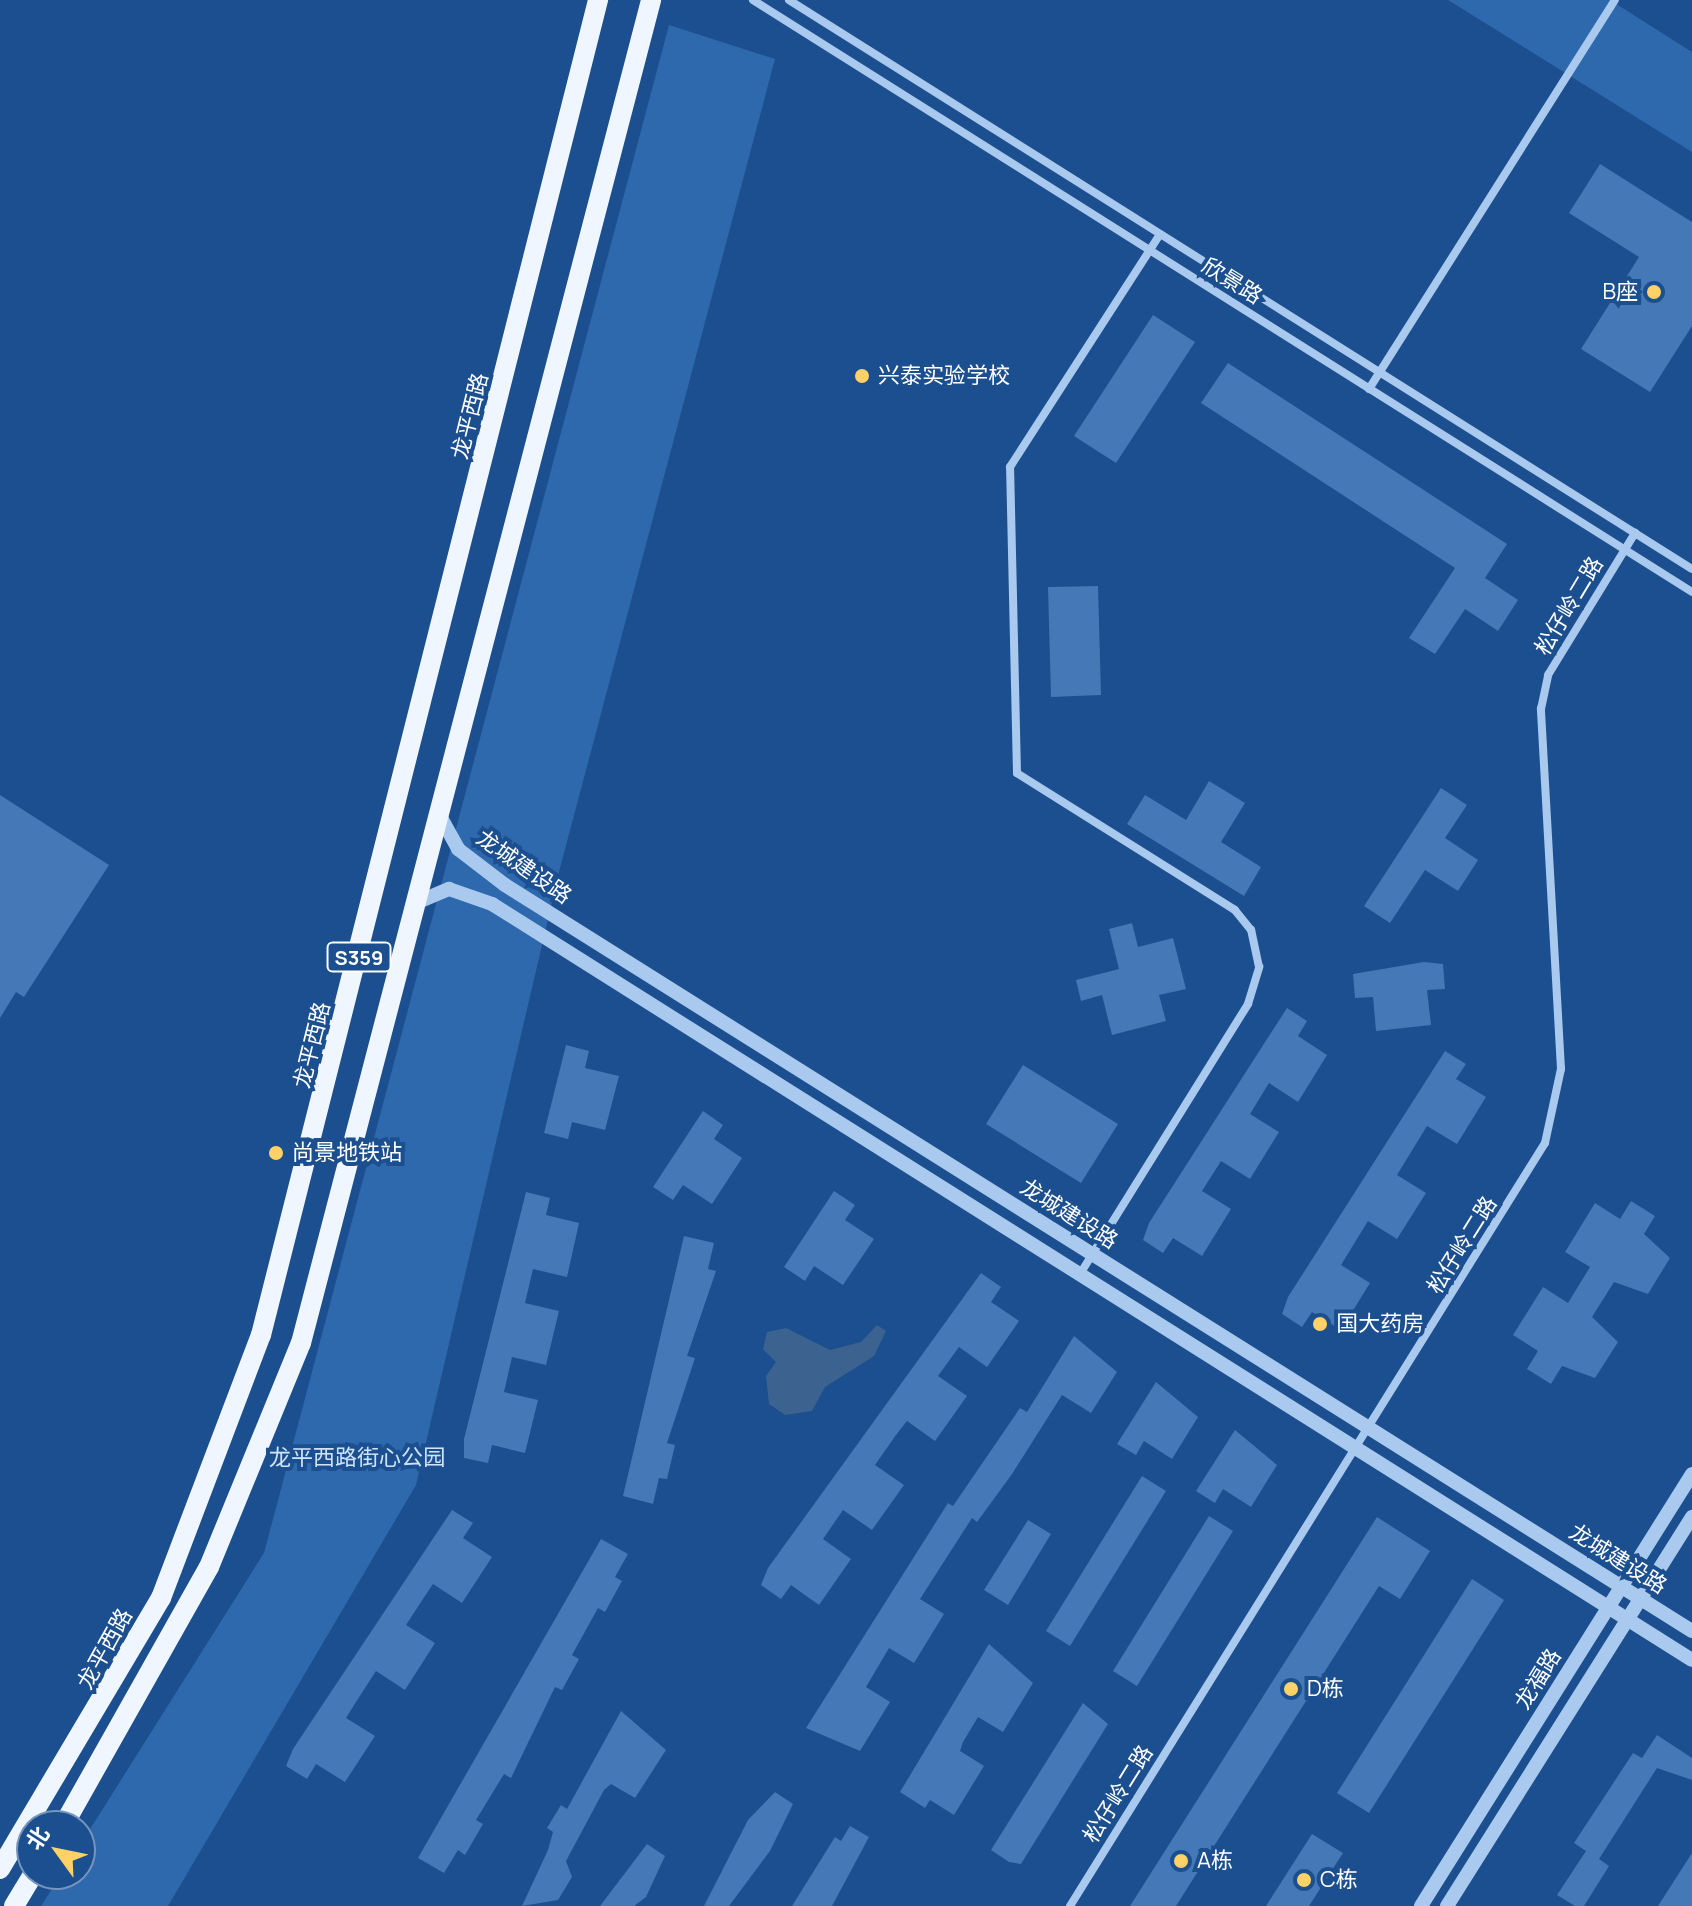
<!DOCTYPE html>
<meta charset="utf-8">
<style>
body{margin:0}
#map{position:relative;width:1692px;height:1906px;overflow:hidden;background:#1b4f8f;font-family:Manrope,"Noto Sans SC",sans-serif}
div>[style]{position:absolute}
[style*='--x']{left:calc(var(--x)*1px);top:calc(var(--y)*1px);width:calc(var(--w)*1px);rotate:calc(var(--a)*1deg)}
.green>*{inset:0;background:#2e69ad}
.water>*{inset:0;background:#3c6290}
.building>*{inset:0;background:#4478b7}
.minor>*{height:8px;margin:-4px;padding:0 4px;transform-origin:4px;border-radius:4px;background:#a9c9ee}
.tertiary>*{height:14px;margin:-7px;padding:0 7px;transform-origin:7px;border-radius:7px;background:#a9c9ee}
.primary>*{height:20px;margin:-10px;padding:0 10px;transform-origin:10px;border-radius:10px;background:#f0f6ff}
.dots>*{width:22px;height:22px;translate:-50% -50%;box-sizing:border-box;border:4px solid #1b4f8f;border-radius:50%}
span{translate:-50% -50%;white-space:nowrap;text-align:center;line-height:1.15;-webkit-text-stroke:8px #1b4f8f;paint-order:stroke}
.shield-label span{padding:2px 6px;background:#1b4f8f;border:2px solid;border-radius:6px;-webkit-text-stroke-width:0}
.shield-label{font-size:20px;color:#fff;font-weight:700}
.street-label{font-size:22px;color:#fff}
.poi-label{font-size:22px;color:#fff}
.right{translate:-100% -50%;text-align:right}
.left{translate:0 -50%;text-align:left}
.park-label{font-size:22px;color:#cfe3fa}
.north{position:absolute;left:16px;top:1810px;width:80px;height:80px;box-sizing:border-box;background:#1b4f8f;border:2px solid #7695bc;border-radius:50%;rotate:303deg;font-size:22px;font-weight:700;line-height:32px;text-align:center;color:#fff}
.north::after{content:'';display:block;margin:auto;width:28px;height:36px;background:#ffd166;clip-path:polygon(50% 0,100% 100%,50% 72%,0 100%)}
</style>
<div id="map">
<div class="green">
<i style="clip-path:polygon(1448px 0,1610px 0,1692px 52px,1692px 152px)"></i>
<i style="clip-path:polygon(669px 25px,775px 59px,560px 868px,416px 1485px,168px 1906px,41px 1906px,62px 1874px,80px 1874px,80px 1845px,264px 1553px)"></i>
</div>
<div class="water">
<i style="clip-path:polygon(877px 1325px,886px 1331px,874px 1356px,825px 1387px,812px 1411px,785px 1415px,769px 1404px,766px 1376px,776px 1362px,763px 1349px,767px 1332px,786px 1328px,830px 1350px,861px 1342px)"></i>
</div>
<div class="building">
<i style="clip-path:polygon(1600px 164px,1692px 222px,1692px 326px,1650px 392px,1581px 349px,1639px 257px,1569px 213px)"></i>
<i style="clip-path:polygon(1153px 315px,1195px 342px,1116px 463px,1074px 436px)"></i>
<i style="clip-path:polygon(1228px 363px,1507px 544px,1485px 578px,1518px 600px,1498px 631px,1465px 609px,1435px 654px,1409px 638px,1455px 568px,1201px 403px)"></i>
<i style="clip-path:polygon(1098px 586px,1101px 695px,1051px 697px,1048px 587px)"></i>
<i style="clip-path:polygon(1209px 781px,1245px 803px,1221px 842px,1261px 867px,1244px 896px,1127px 824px,1145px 795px,1186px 820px)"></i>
<i style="clip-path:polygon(1441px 788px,1467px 805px,1445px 838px,1478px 860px,1458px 891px,1425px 870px,1390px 923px,1364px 906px)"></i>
<i style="clip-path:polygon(0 795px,109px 865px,24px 997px,16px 992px,0 1018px)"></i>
<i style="clip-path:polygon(1132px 923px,1138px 947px,1173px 938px,1186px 989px,1159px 995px,1166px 1021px,1112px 1035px,1102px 995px,1081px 1001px,1076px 980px,1119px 969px,1109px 929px)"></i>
<i style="clip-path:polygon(1424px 962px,1443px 964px,1445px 989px,1427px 990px,1431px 1025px,1376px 1031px,1373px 997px,1355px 998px,1353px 974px)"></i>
<i style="clip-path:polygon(1287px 1008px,1307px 1021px,1298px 1036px,1327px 1055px,1298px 1102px,1269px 1083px,1250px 1114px,1279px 1132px,1250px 1179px,1221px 1161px,1202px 1191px,1231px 1209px,1202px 1256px,1173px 1238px,1163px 1253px,1143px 1240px,1149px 1223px)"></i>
<i style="clip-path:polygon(566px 1045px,589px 1051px,585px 1068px,619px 1076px,605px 1130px,572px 1122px,568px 1139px,544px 1133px)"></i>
<i style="clip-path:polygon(1445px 1051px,1466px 1064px,1456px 1079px,1486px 1097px,1457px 1144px,1427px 1126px,1397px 1175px,1426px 1193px,1397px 1239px,1368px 1221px,1341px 1265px,1370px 1283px,1341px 1330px,1312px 1312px,1302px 1327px,1282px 1314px,1288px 1297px)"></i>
<i style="clip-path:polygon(1023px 1065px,1118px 1124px,1081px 1183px,986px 1124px)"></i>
<i style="clip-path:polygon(703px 1111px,723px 1125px,714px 1139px,742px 1158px,712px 1204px,683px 1185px,673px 1200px,653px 1187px)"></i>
<i style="clip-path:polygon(834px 1191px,855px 1205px,845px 1220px,874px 1239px,843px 1285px,814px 1266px,805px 1281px,784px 1267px)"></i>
<i style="clip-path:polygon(526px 1192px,550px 1198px,546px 1215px,579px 1223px,567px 1277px,533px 1269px,525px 1303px,559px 1311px,546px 1365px,512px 1357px,504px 1392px,538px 1400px,525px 1453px,492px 1445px,488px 1463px,464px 1458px,464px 1439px)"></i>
<i style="clip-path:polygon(1631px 1201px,1655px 1216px,1644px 1234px,1670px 1258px,1648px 1294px,1614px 1282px,1592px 1317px,1618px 1342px,1595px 1378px,1562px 1366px,1551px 1384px,1527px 1369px,1538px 1351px,1513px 1335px,1543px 1287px,1568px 1303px,1590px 1267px,1565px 1252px,1595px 1203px,1620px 1219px)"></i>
<i style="clip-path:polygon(684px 1236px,714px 1243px,708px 1269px,716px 1271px,687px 1356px,695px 1358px,667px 1443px,675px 1445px,667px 1479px,659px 1478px,653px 1504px,623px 1496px)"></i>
<i style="clip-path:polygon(981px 1273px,1001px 1287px,991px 1302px,1019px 1321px,987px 1367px,959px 1347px,938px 1376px,967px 1396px,935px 1441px,907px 1421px,896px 1435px,875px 1465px,904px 1485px,872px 1530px,843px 1510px,823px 1539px,851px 1559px,819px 1605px,791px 1585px,781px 1599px,761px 1585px,768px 1568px)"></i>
<i style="clip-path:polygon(1074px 1336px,1117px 1372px,1091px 1413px,1062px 1395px,1012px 1474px,977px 1522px,972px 1518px,920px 1599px,944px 1614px,914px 1663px,889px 1648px,866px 1687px,890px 1702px,860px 1751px,806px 1728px,948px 1503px,953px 1506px,1020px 1408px,1027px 1412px)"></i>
<i style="clip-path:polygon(1156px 1382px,1198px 1417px,1172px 1459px,1144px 1441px,1136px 1455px,1117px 1444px)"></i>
<i style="clip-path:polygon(1235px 1430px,1277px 1465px,1251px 1507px,1223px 1489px,1215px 1503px,1196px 1491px)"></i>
<i style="clip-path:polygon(1142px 1476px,1166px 1491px,1070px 1646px,1046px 1631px)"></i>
<i style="clip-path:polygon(452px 1510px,473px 1523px,463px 1538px,492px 1557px,462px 1603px,433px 1584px,423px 1599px,406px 1625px,435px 1643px,405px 1690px,376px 1671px,356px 1702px,346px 1718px,375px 1736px,345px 1782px,316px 1764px,307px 1779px,286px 1766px,293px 1749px)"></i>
<i style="clip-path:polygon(1209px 1516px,1233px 1531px,1137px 1686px,1113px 1671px)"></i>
<i style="clip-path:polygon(1377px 1517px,1430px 1551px,1400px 1599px,1379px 1586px,1176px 1906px,1130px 1906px)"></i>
<i style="clip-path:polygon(1028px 1520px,1051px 1534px,1008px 1605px,984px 1590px)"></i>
<i style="clip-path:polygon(601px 1539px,628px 1554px,615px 1577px,622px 1581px,605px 1612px,598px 1608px,572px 1655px,579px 1659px,562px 1690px,555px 1687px,511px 1778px,504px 1774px,476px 1820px,483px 1824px,465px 1855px,458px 1850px,444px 1873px,418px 1858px)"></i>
<i style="clip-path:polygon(1472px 1579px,1504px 1600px,1369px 1813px,1337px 1793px)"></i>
<i style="clip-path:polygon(989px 1644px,1033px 1683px,1003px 1732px,978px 1717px,963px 1742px,960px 1751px,984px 1766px,954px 1815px,930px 1800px,925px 1808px,900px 1792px)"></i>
<i style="clip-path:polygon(1083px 1703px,1108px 1724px,1021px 1864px,1009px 1862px,991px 1850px)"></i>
<i style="clip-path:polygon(621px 1711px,666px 1750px,635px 1798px,611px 1784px,604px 1790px,566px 1861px,572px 1877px,558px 1900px,522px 1906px,548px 1850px,553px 1832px,547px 1828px,561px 1805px,567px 1809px)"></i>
<i style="clip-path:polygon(1657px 1735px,1692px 1758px,1692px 1780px,1657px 1768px,1599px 1859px,1609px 1866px,1584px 1906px,1575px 1906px,1557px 1895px,1586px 1851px,1574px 1843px,1633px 1753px,1642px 1758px)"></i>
<i style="clip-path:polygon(775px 1792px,793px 1804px,770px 1851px,729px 1906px,704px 1906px,748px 1820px)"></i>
<i style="clip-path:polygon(850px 1826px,869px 1837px,832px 1906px,792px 1906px,835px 1837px,841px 1841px)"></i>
<i style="clip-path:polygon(1312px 1834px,1343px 1853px,1309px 1906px,1266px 1906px)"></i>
<i style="clip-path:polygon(647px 1844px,665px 1856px,646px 1897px,634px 1906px,600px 1906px)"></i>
<i style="clip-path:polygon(1692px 1853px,1692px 1906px,1658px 1906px)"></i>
</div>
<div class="minor">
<i style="--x:753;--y:0;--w:1110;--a:32.23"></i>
<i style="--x:789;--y:0;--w:1067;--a:32.22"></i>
<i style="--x:1369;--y:389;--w:460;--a:-57.7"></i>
<i style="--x:1080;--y:1274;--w:318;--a:-58.1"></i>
<i style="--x:1248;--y:1004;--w:39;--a:-73"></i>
<i style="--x:1259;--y:967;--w:38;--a:-102"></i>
<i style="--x:1251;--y:930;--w:26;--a:-129"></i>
<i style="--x:1235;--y:910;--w:257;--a:-147.9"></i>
<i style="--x:1017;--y:773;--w:306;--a:-91.3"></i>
<i style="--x:1010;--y:467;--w:277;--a:-57.2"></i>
<i style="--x:1070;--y:1906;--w:899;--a:-58.1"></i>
<i style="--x:1545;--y:1143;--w:76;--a:-77.8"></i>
<i style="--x:1561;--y:1069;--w:361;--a:-93.2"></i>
<i style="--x:1541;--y:709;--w:35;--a:-78"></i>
<i style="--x:1548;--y:675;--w:167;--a:-58.5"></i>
</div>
<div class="tertiary">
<i style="--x:440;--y:816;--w:38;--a:61"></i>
<i style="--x:458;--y:849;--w:59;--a:37.5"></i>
<i style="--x:505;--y:885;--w:1402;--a:32.15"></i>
<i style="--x:418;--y:902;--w:34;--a:-23"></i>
<i style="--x:449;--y:889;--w:46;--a:19.2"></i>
<i style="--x:492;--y:904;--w:1418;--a:32.21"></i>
<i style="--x:1421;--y:1906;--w:510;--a:-57.9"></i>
<i style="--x:1447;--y:1906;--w:460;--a:-57.8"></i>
</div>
<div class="primary">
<i style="--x:63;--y:1826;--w:297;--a:-60.6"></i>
<i style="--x:209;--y:1567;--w:242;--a:-67.7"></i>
<i style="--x:301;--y:1343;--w:1388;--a:-75.39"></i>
<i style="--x:0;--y:1869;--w:315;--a:-59.3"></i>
<i style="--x:161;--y:1598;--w:281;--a:-69.2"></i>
<i style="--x:261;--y:1335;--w:1377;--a:-75.83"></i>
<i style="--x:14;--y:1906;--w:37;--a:-59"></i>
</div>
<div class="dots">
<i style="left:1654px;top:292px;background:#ffd166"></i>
<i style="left:862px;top:376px;background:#ffd166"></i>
<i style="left:276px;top:1153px;background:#ffd166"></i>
<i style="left:1320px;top:1324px;background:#ffd166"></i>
<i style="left:1291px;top:1689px;background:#ffd166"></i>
<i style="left:1181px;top:1861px;background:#ffd166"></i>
<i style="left:1304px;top:1880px;background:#ffd166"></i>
</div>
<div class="shield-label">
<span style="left:359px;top:957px">S359</span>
</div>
<div class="street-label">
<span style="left:1232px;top:281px;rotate:32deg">欣景路</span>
<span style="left:470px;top:416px;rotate:-76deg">龙平西路</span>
<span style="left:1569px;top:606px;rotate:-59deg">松仔岭二路</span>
<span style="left:524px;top:867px;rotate:35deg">龙城建设路</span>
<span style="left:312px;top:1045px;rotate:-76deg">龙平西路</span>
<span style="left:1069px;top:1214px;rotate:32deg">龙城建设路</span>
<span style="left:1462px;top:1245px;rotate:-58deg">松仔岭二路</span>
<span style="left:1618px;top:1559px;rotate:32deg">龙城建设路</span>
<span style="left:105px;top:1649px;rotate:-61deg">龙平西路</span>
<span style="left:1538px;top:1679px;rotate:-58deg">龙福路</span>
<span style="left:1118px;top:1794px;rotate:-58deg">松仔岭二路</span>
</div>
<div class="poi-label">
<span class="right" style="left:1638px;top:292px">B座</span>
<span class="left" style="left:878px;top:376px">兴泰实验学校</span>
<span class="left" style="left:292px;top:1153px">尚景地铁站</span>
<span class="left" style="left:1336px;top:1324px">国大药房</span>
<span class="left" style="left:1307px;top:1689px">D栋</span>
<span class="left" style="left:1197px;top:1861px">A栋</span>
<span class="left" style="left:1320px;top:1880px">C栋</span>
</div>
<div class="park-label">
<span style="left:357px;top:1458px">龙平西路街心公园</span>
</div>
<div class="north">北</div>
</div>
